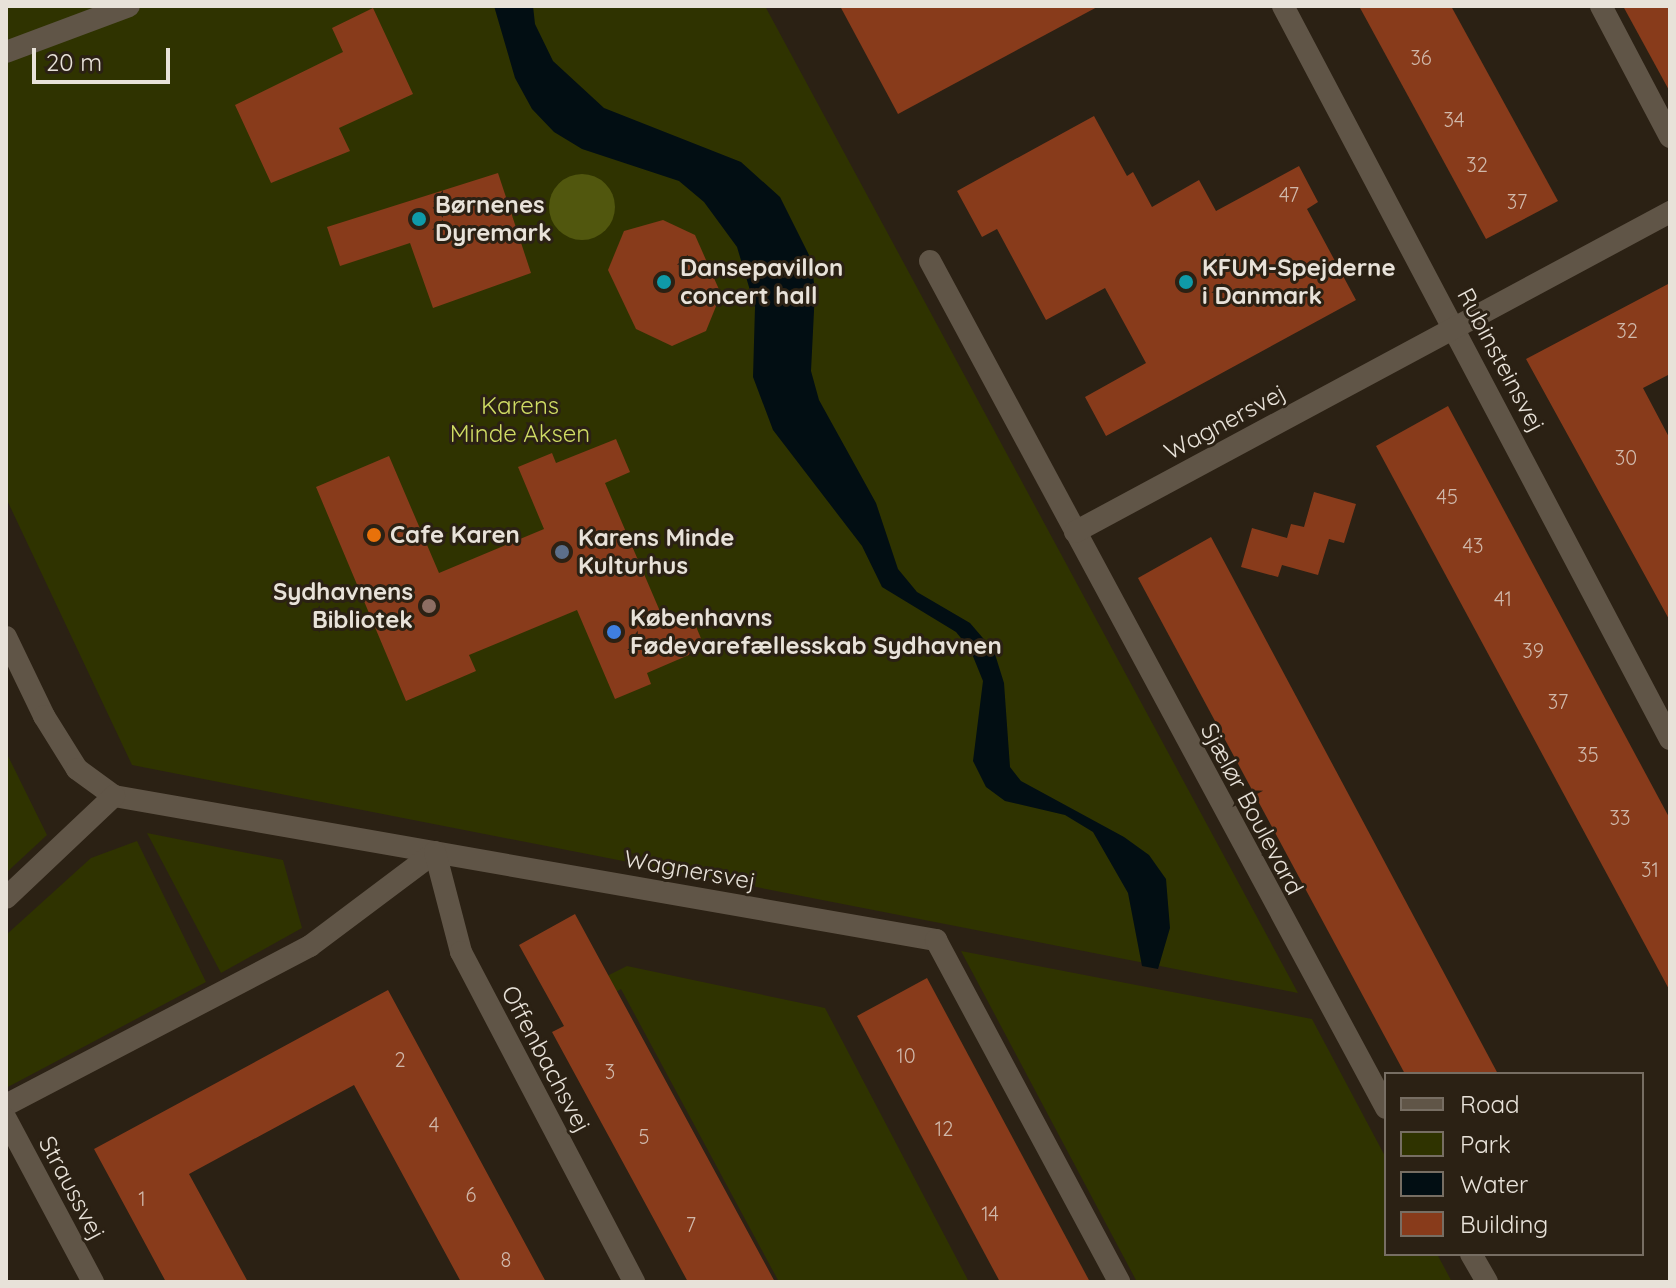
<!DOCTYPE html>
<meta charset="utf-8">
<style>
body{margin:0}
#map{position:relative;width:1676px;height:1288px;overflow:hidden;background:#2b2114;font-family:Quicksand,sans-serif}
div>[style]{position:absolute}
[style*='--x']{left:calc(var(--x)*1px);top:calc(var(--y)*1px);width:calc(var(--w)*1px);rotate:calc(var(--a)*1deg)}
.green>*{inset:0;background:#2f3300}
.forest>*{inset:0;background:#51570e}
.round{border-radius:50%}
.water>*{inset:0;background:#020e13}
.building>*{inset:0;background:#883b1b}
.service>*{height:22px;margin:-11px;padding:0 11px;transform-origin:11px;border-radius:11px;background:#605547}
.minor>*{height:22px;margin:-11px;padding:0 11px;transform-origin:11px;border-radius:11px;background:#605547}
.dots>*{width:22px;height:22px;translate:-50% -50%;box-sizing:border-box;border:4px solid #2b2114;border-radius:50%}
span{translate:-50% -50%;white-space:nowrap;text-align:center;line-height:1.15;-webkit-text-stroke:6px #2b2114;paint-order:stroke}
.number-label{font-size:20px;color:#d0b8aa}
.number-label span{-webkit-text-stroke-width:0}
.poi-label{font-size:24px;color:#e8e2d9;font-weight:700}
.left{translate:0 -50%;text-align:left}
.right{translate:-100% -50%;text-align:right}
.street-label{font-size:24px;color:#e8e2d9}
.park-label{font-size:24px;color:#cfdc64}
.frame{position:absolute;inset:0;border:8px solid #e8e2d9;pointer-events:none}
.legend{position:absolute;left:1384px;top:1072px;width:260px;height:184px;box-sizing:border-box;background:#2b2114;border:2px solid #776e63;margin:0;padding:10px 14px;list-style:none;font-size:24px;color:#e8e2d9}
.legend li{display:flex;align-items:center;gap:16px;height:40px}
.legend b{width:40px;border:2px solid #776e63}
.scale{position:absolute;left:32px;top:48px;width:138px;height:36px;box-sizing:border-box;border:4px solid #e8e2d9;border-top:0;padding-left:10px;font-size:24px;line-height:28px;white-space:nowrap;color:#e8e2d9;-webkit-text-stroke:6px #2b2114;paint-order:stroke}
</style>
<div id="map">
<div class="green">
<i style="clip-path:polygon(6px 6px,765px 6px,1298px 993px,132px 765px,6px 498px)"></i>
<i style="clip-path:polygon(6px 752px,47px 835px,6px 873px)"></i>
<i style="clip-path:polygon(147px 833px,283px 860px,302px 928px,221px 973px)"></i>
<i style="clip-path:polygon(137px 841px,206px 982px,6px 1088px,6px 935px,91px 858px)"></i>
<i style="clip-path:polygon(961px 951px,1312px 1019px,1386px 1158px,1386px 1254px,1437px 1254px,1452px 1282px,1137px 1282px)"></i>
<i style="clip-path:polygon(627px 966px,825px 1008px,969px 1282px,779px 1282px,621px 989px,611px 995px,601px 979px)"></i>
</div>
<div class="forest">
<i class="round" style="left:549px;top:174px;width:66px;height:66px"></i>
</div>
<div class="water">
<i style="clip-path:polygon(494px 6px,533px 6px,535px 24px,553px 61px,604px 108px,741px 162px,780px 197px,811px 259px,815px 291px,811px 371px,819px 400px,876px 503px,898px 569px,917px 592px,970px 623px,994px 651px,1004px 683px,1010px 767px,1021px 781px,1124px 837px,1149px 855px,1166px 879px,1170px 928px,1158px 969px,1142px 966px,1128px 893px,1093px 832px,1065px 815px,1005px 801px,986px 787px,973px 761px,983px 681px,970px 649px,956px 632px,882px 587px,862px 546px,773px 430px,753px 377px,755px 307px,737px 247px,704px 202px,679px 181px,582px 149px,554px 132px,532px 109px,515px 78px)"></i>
</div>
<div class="building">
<i style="clip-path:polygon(840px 6px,1099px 6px,898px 114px)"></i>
<i style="clip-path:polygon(1359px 6px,1451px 6px,1558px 201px,1486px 239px)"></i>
<i style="clip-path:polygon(1623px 6px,1670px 6px,1670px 92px)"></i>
<i style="clip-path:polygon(373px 8px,413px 94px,339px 128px,350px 151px,271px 183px,235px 105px,343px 52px,332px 28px)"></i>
<i style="clip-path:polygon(1094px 116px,1127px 176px,1133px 172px,1152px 207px,1199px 180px,1216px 211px,1299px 166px,1318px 202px,1307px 209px,1356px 300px,1106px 436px,1085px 397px,1146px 363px,1105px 288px,1046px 320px,997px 229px,982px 237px,957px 191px)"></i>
<i style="clip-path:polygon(498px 173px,531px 273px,433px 308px,410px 243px,340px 266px,327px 227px)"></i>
<i style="clip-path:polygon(663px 220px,695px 235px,721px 294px,706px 331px,672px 346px,636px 329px,608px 270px,624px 231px)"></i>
<i style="clip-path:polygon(1670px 283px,1670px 374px,1643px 388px,1670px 439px,1670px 621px,1526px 359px)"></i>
<i style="clip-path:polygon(1448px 406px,1670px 819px,1670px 991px,1376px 446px)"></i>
<i style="clip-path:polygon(616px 439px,630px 472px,605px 483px,665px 623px,690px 612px,705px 648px,647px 673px,651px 684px,615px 699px,577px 610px,469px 655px,476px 671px,406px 701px,316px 487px,389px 456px,439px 573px,544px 529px,518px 467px,552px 453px,556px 463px)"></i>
<i style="clip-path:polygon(1314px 492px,1356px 504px,1344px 543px,1329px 539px,1318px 575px,1282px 565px,1278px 577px,1241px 567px,1252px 528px,1287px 538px,1291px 524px,1304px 527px)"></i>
<i style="clip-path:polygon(1211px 537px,1498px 1074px,1405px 1074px,1138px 578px)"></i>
<i style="clip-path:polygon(575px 914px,619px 995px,775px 1282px,688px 1282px,552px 1032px,564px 1026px,519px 945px)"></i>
<i style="clip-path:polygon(927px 978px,1090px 1282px,1000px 1282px,857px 1016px)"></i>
<i style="clip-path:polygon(388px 990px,546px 1282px,461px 1282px,354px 1085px,189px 1174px,248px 1282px,166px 1282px,94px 1149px)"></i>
</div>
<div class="service">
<i style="--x:6;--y:52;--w:131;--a:-20.5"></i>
</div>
<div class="minor">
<i style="--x:1283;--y:6;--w:829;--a:62.17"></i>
<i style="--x:1601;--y:6;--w:148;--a:62.2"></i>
<i style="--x:930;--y:261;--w:962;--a:61.7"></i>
<i style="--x:1075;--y:532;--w:676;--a:-28.27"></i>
<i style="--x:6;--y:637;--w:88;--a:64.3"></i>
<i style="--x:44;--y:716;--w:62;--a:58.1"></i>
<i style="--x:77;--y:769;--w:46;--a:36.1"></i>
<i style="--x:114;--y:796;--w:835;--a:9.94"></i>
<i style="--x:936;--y:940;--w:388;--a:61.8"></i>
<i style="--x:6;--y:898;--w:149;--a:-43.4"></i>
<i style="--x:6;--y:1105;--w:343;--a:-27.6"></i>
<i style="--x:310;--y:946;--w:156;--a:-36.9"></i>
<i style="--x:435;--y:852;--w:103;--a:75.4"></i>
<i style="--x:461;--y:952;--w:373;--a:62.3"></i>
<i style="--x:6;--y:1119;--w:185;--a:61.9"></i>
<i style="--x:1471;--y:1254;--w:32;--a:60"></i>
</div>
<div class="dots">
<i style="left:419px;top:219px;background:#0f9aa8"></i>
<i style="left:664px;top:282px;background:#0f9aa8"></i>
<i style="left:1186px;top:282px;background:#0f9aa8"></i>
<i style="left:374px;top:535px;background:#e8710a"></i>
<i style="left:562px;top:552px;background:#5c6f8a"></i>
<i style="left:429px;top:606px;background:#8d6e63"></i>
<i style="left:614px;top:632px;background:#3f7fe0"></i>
</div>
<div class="number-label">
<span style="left:1421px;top:57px">36</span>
<span style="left:1454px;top:119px">34</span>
<span style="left:1477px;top:164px">32</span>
<span style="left:1289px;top:194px">47</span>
<span style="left:1517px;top:201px">37</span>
<span style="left:1627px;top:330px">32</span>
<span style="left:1626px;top:457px">30</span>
<span style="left:1447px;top:496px">45</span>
<span style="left:1473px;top:545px">43</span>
<span style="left:1503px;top:598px">41</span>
<span style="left:1533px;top:650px">39</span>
<span style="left:1558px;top:701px">37</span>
<span style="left:1588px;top:754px">35</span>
<span style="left:1620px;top:817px">33</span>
<span style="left:1650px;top:869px">31</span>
<span style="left:906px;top:1055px">10</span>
<span style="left:400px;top:1059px">2</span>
<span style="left:610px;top:1071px">3</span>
<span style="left:434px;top:1124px">4</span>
<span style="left:944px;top:1128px">12</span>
<span style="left:644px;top:1136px">5</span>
<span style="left:471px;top:1194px">6</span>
<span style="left:142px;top:1198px">1</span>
<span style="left:990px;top:1213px">14</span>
<span style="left:691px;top:1224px">7</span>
<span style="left:506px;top:1259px">8</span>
</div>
<div class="poi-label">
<span class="left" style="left:435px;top:219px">Børnenes<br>Dyremark</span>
<span class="left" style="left:680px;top:282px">Dansepavillon<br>concert hall</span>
<span class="left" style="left:1202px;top:282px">KFUM-Spejderne<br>i Danmark</span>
<span class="left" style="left:390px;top:535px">Cafe Karen</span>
<span class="left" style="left:578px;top:552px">Karens Minde<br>Kulturhus</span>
<span class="right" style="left:413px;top:606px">Sydhavnens<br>Bibliotek</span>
<span class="left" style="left:630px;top:632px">Københavns<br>Fødevarefællesskab Sydhavnen</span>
</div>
<div class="street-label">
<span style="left:1501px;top:360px;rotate:62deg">Rubinsteinsvej</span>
<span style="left:1225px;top:422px;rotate:-28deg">Wagnersvej</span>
<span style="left:1252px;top:809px;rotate:62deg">Sjælør Boulevard</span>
<span style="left:690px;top:870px;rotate:10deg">Wagnersvej</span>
<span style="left:546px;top:1059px;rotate:62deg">Offenbachsvej</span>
<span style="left:72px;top:1188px;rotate:62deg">Straussvej</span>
</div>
<div class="park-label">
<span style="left:520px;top:420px">Karens<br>Minde Aksen</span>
</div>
<div class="frame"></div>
<ul class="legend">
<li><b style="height:10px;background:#605547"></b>Road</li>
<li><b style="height:22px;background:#2f3300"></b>Park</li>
<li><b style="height:22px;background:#020e13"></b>Water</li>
<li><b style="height:22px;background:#883b1b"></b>Building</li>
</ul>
<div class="scale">20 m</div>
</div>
